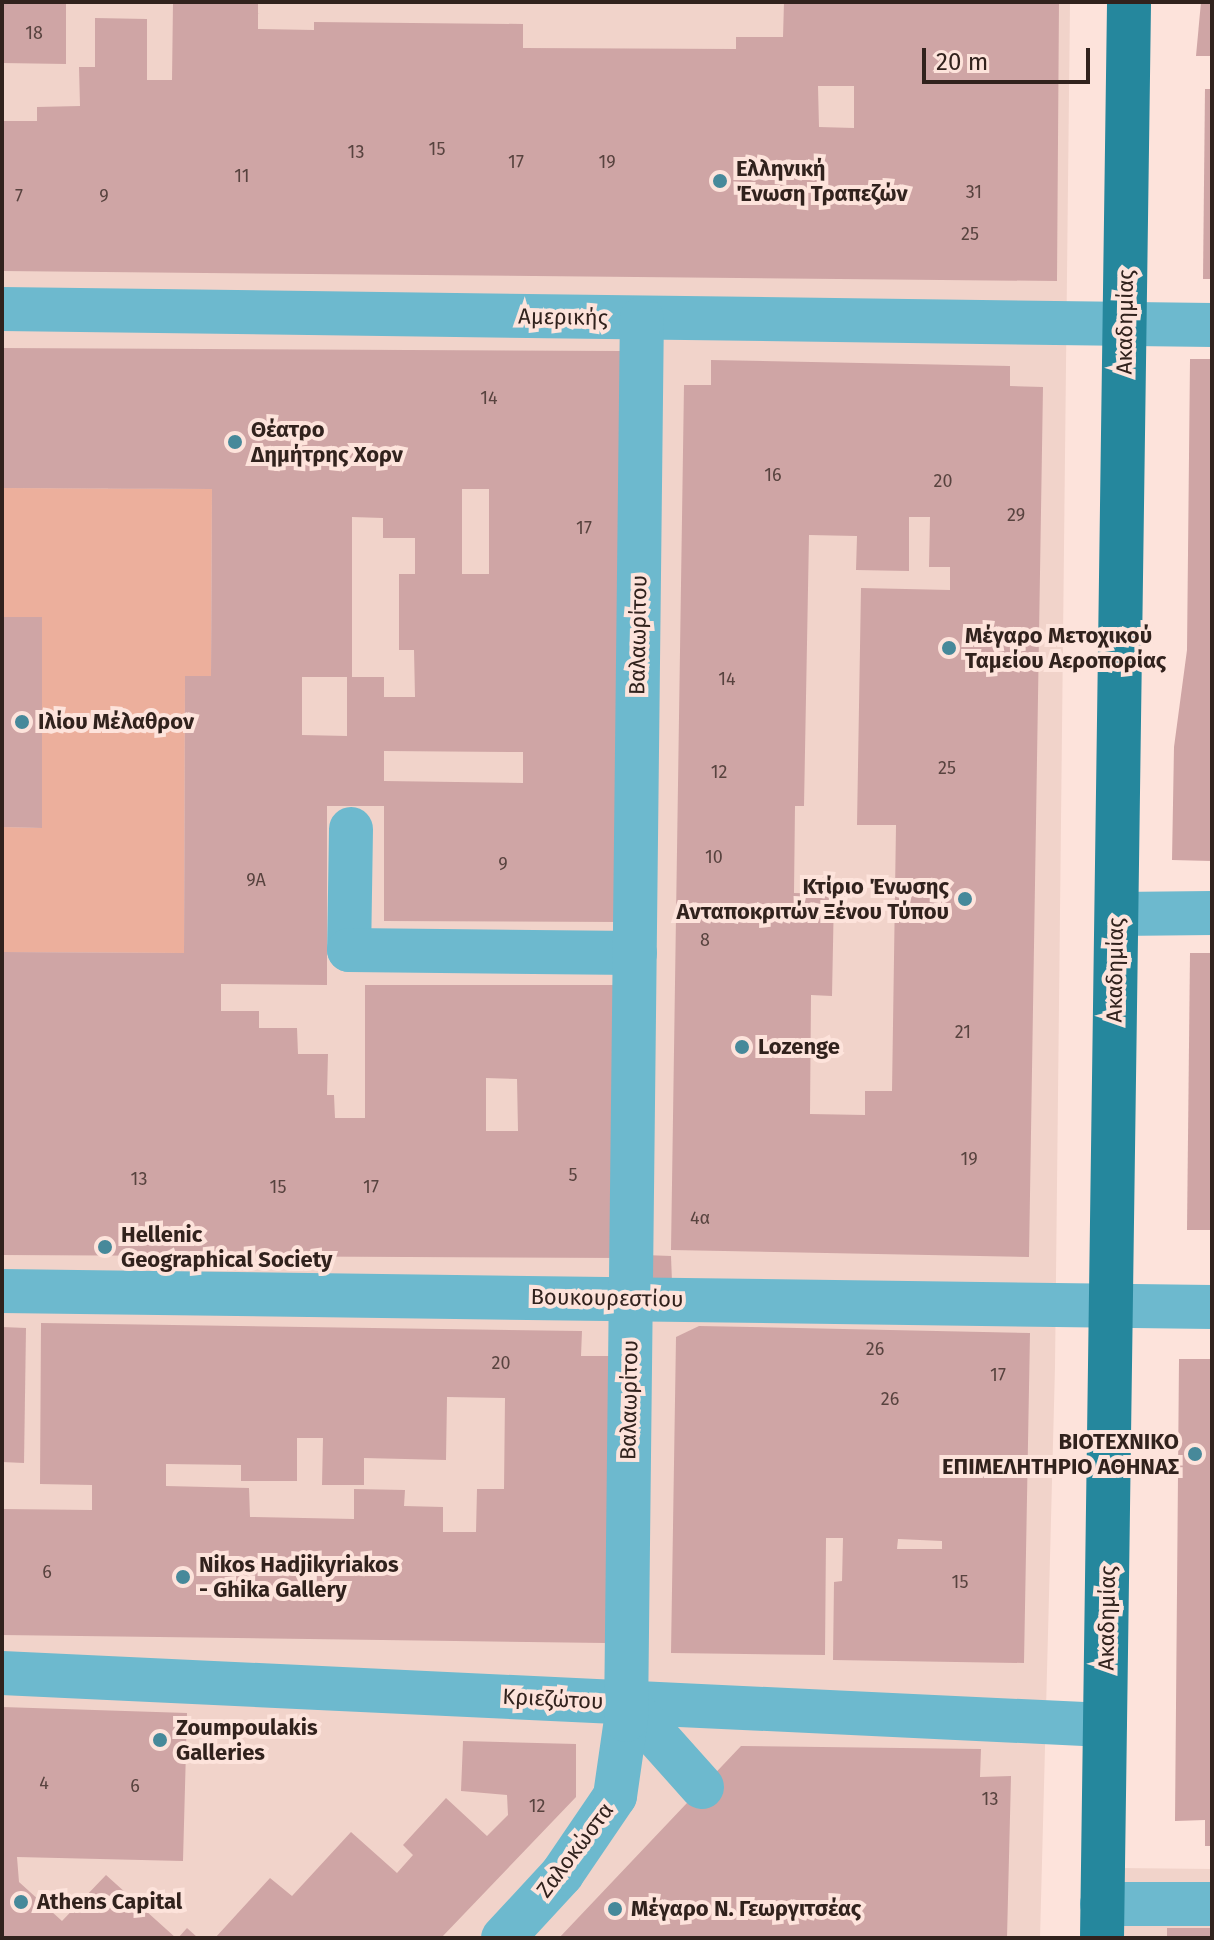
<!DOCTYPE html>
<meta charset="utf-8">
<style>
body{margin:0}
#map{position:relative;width:1214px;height:1940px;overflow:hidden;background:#fde3db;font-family:"Fira Sans",sans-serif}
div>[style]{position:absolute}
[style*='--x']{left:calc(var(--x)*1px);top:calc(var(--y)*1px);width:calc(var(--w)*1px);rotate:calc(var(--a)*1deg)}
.built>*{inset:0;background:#f1d3ca}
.green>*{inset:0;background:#ecaf9c}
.building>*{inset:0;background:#cfa5a5}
.minor>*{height:44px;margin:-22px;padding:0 22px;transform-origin:22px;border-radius:22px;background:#6db9ce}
.major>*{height:44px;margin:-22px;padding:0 22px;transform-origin:22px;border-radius:22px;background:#25879d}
.dots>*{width:22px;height:22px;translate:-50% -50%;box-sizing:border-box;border:4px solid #fde3db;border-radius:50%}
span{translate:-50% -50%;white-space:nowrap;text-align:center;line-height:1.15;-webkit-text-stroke:8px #fde3db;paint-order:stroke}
.number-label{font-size:18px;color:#58433f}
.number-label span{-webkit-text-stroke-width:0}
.poi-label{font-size:22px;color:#31221d;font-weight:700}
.left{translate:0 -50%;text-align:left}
.right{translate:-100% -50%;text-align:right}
.street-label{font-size:22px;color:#31221d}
.frame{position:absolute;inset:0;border:4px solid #31221d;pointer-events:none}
.scale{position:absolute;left:922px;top:48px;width:168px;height:36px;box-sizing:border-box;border:4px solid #31221d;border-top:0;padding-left:10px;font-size:24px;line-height:28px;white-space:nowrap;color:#31221d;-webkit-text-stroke:6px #fde3db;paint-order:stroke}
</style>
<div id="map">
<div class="built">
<i style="clip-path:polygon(2px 2px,1070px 2px,1055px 1367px,1040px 1938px,2px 1938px)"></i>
<i style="clip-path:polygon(1121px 1868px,1212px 1869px,1212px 1938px,1122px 1938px)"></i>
</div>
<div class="green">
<i style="clip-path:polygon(2px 488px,212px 489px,211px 676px,185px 677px,184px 953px,2px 952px,2px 827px,41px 828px,2px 617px)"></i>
</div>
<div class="building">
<i style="clip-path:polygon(2px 2px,66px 2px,66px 64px,2px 63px)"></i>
<i style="clip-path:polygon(evenodd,173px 2px,258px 2px,258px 29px,314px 30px,314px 22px,523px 24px,523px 48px,736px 49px,736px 37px,783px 37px,784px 2px,1059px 2px,1057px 281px,2px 271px,2px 121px,37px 121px,37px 107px,80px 106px,79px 67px,95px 67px,95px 18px,147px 19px,147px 80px,172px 80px,173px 2px,818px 86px,854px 86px,854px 128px,819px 127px,818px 86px)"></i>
<i style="clip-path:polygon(1201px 2px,1212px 2px,1212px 56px,1196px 56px)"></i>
<i style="clip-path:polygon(1205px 89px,1212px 89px,1212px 279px,1203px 279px)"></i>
<i style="clip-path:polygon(evenodd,2px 348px,621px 351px,622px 922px,384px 921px,384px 806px,327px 806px,327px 985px,221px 984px,221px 1011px,259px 1011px,259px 1028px,297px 1028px,298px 1054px,328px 1054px,327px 1095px,334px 1095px,335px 1118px,365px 1118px,365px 985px,621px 985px,622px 1258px,2px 1255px,2px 952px,184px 953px,185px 676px,211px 676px,212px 489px,2px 488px,2px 348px,462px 489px,489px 489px,489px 574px,462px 574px,462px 489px,2px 348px,352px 517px,383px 518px,383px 538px,415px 538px,415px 574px,399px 574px,399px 650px,414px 650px,415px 697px,384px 697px,384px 677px,352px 677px,352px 517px,2px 348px,302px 677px,347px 677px,347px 736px,302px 735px,302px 677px,2px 348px,384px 751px,523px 752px,523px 783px,384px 781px,384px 751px,2px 348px,486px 1078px,517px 1079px,518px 1131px,486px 1131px,486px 1078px)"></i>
<i style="clip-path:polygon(1190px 359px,1212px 359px,1212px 861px,1172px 860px,1174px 747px,1187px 650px)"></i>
<i style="clip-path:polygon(evenodd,711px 360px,1010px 366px,1010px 386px,1043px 387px,1029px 1257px,671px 1250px,684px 385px,711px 385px,711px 360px,909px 517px,930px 517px,929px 567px,950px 567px,950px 590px,861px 588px,857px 825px,896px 825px,892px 1091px,865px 1091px,865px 1115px,810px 1114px,811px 995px,832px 996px,834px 894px,794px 893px,795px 806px,804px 806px,809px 535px,857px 536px,856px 570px,909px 571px,909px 517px)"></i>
<i style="clip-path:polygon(2px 617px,42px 617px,42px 828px,2px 827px)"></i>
<i style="clip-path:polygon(1190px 953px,1212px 953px,1212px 1230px,1187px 1230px)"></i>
<i style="clip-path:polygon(644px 1255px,671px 1256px,672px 1282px,644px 1281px)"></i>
<i style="clip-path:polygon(evenodd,41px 1323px,582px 1331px,581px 1356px,609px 1356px,606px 1643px,2px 1635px,2px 1509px,92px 1510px,92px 1485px,40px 1484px,41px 1323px,447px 1397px,505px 1398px,504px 1489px,477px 1489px,476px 1532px,443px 1532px,443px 1507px,404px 1506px,405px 1490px,354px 1489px,354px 1519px,250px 1517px,249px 1488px,166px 1486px,166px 1464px,241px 1465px,241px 1481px,297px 1481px,297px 1438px,323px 1438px,322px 1485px,364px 1485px,364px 1458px,446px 1460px,447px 1397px)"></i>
<i style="clip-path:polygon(evenodd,699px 1326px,1030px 1333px,1024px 1663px,833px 1660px,834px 1582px,842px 1581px,843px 1538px,826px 1538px,825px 1655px,671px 1653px,676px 1337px,699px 1326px,898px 1539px,942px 1541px,942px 1549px,897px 1549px,898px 1539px)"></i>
<i style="clip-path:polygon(2px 1327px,26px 1328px,24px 1463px,2px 1462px)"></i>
<i style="clip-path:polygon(1179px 1359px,1212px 1359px,1212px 1846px,1205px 1846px,1205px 1820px,1175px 1821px)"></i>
<i style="clip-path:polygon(2px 1707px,187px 1713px,183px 1861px,17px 1857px,19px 1882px,62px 1921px,106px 1875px,176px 1938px,2px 1938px)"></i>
<i style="clip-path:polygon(463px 1741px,576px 1744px,576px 1797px,441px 1938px,215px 1938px,270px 1878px,292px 1896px,351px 1832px,397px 1873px,413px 1855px,403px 1845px,446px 1798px,487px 1836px,508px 1815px,507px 1795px,461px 1791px)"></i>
<i style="clip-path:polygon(741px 1746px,981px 1749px,980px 1777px,1011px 1776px,1007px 1938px,559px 1938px)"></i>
<i style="clip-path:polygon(187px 1928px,198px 1938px,178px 1938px)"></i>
<i style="clip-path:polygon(1167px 1928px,1212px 1928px,1212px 1938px,1167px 1938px)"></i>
</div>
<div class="minor">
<i style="--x:2;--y:309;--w:1210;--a:0.76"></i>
<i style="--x:351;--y:829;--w:121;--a:90.9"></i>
<i style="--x:349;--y:950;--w:286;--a:0.6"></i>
<i style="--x:1117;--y:914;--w:95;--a:-0.6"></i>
<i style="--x:2;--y:1291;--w:1210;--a:0.76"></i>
<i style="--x:2;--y:1673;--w:1104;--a:2.7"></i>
<i style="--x:626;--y:1702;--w:114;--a:48.2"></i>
<i style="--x:1102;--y:1904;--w:110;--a:0"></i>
<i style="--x:503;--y:1938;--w:87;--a:-47.3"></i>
<i style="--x:562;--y:1874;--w:94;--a:-55.8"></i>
<i style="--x:615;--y:1796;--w:77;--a:-81.8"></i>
<i style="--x:626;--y:1720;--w:1402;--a:-89.35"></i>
</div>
<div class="major">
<i style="--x:1102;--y:1938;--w:1936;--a:-89.2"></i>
</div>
<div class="dots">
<i style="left:720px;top:181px;background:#47899a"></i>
<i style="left:235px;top:442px;background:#47899a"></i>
<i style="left:949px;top:648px;background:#47899a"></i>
<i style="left:22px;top:722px;background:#47899a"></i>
<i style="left:965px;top:899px;background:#47899a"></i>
<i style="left:742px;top:1047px;background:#47899a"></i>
<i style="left:105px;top:1247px;background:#47899a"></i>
<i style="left:1195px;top:1454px;background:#47899a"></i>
<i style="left:183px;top:1577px;background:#47899a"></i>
<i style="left:160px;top:1740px;background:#47899a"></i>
<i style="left:21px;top:1902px;background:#47899a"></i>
<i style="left:615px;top:1909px;background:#47899a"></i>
</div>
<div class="number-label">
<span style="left:34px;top:33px">18</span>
<span style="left:437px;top:149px">15</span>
<span style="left:356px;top:152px">13</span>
<span style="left:516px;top:162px">17</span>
<span style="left:607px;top:162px">19</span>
<span style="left:242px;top:176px">11</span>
<span style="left:974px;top:192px">31</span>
<span style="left:19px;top:196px">7</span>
<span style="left:104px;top:196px">9</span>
<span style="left:970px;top:234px">25</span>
<span style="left:489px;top:398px">14</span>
<span style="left:773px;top:475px">16</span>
<span style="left:943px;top:481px">20</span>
<span style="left:1016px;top:515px">29</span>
<span style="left:584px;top:528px">17</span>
<span style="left:727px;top:679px">14</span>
<span style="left:947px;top:768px">25</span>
<span style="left:719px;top:772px">12</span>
<span style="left:714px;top:857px">10</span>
<span style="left:503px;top:864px">9</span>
<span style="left:256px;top:880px">9Α</span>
<span style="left:705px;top:940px">8</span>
<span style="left:963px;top:1032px">21</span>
<span style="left:969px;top:1159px">19</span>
<span style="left:573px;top:1175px">5</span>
<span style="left:139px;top:1179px">13</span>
<span style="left:278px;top:1187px">15</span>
<span style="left:371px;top:1187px">17</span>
<span style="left:700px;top:1218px">4α</span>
<span style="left:875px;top:1349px">26</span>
<span style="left:501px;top:1363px">20</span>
<span style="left:998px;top:1375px">17</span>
<span style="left:890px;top:1399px">26</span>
<span style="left:47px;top:1572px">6</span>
<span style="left:960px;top:1582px">15</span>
<span style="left:44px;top:1783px">4</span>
<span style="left:135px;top:1786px">6</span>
<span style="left:990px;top:1799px">13</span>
<span style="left:537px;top:1806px">12</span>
</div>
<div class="poi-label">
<span class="left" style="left:736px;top:181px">Ελληνική<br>Ένωση Τραπεζών</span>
<span class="left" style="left:251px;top:442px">Θέατρο<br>Δημήτρης Χορν</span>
<span class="left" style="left:965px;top:648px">Μέγαρο Μετοχικού<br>Ταμείου Αεροπορίας</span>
<span class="left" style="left:38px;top:722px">Ιλίου Μέλαθρον</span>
<span class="right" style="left:949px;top:899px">Κτίριο Ένωσης<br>Ανταποκριτών Ξένου Τύπου</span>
<span class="left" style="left:758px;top:1047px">Lozenge</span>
<span class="left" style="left:121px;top:1247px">Hellenic<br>Geographical Society</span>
<span class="right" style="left:1179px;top:1454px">ΒΙΟΤΕΧΝΙΚΟ<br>ΕΠΙΜΕΛΗΤΗΡΙΟ ΑΘΗΝΑΣ</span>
<span class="left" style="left:199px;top:1577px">Nikos Hadjikyriakos<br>- Ghika Gallery</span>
<span class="left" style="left:176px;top:1740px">Zoumpoulakis<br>Galleries</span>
<span class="left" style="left:37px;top:1902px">Athens Capital</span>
<span class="left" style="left:631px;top:1909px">Μέγαρο Ν. Γεωργιτσέας</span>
</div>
<div class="street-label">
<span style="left:563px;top:317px;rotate:1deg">Αμερικής</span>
<span style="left:1125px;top:322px;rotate:-89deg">Ακαδημίας</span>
<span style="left:638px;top:635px;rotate:-89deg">Βαλαωρίτου</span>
<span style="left:1115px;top:970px;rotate:-89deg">Ακαδημίας</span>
<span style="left:607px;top:1298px;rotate:1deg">Βουκουρεστίου</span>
<span style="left:629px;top:1400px;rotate:-89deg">Βαλαωρίτου</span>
<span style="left:1107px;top:1618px;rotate:-89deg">Ακαδημίας</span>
<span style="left:553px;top:1699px;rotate:3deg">Κριεζώτου</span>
<span style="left:575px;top:1850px;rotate:-53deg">Ζαλοκώστα</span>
</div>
<div class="frame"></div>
<div class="scale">20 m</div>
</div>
